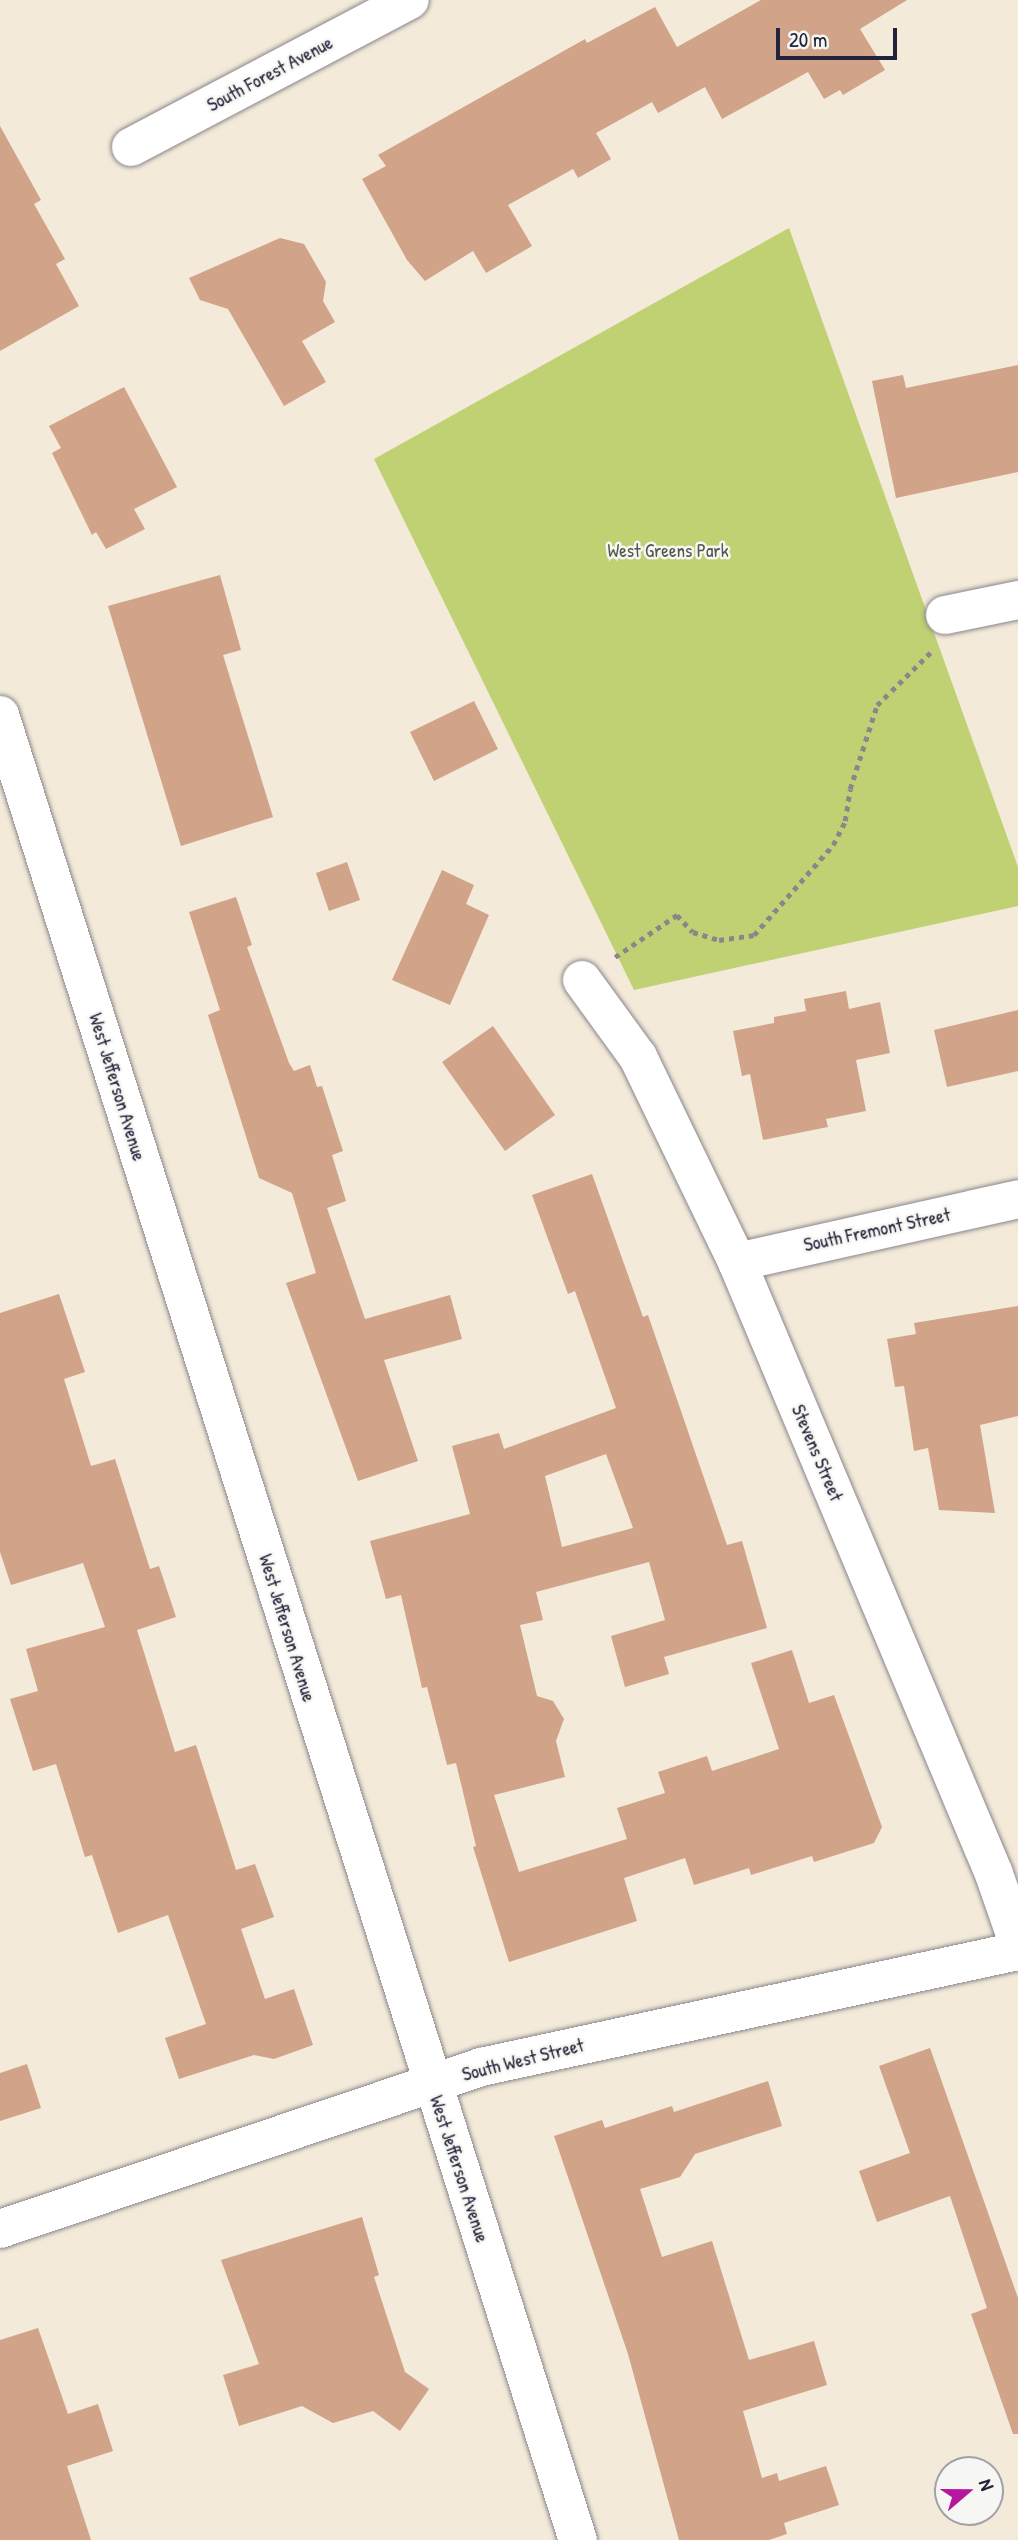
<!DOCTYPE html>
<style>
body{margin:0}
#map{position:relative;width:1018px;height:2540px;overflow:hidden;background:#f3eada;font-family:"Patrick Hand",sans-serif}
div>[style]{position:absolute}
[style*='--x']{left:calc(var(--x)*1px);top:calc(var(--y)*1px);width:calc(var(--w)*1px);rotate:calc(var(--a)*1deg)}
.green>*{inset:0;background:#bfd173}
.building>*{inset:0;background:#d1a388}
.path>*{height:4.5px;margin-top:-2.25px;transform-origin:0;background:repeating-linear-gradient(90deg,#8a868a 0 5px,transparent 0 10px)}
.roads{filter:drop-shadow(0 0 2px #8a868a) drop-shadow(0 0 2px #8a868a)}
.minor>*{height:38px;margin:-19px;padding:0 19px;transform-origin:19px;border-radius:19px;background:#fff}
.tertiary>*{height:38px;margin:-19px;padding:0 19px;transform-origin:19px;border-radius:19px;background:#fff}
span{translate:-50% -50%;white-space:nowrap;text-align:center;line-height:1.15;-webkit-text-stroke:5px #f6f6f2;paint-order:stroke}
.street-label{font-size:19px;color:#22223b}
.park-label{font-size:19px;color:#51574c}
.north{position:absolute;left:934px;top:2456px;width:70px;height:70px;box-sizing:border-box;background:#f6f6f2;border:2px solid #a1a1a9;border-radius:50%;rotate:70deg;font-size:19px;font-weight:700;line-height:28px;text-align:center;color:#22223b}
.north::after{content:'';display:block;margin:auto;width:24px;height:32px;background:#b5179e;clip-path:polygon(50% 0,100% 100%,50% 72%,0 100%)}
.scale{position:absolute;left:776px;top:28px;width:121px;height:32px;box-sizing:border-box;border:4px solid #22223b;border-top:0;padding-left:9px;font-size:21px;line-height:24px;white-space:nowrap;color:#22223b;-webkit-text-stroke:5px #f6f6f2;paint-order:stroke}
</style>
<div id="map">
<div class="green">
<i style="clip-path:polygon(789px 228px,1018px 867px,1018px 906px,634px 990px,374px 459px)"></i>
</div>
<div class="building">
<i style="clip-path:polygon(761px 0,907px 0,860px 29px,885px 70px,843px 95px,840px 90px,824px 99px,808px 72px,722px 119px,705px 87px,658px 113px,652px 102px,596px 133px,611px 159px,578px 178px,573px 169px,508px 205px,532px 246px,486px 273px,473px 251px,425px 281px,407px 260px,362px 179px,386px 166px,378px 155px,585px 39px,587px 43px,655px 7px,677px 47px)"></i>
<i style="clip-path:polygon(0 126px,41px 200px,34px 204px,65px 259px,56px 264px,79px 306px,0 351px)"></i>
<i style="clip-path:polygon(280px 238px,304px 244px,326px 282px,323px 301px,335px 322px,302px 341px,326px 382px,284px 406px,228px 309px,200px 300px,189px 278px)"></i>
<i style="clip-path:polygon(1018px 365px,1018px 472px,896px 498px,872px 381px,903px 375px,906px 388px)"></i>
<i style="clip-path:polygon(124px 387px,177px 487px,134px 509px,145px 529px,106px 549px,96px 532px,92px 535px,52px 453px,61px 448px,49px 426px)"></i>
<i style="clip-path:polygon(220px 575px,241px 650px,223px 655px,273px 817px,181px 846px,108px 606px)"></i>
<i style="clip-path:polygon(474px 701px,498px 749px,434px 781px,410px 732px)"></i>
<i style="clip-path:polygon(347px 862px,360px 900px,329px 911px,316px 873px)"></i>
<i style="clip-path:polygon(442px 870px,474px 885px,466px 904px,489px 915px,450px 1005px,392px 980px)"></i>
<i style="clip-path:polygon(236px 897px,252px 945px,247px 947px,289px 1063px,294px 1071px,310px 1065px,317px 1087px,322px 1086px,343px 1151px,332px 1155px,346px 1201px,327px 1208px,365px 1319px,450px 1295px,462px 1339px,384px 1360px,418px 1461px,358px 1481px,286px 1283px,316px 1273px,292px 1193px,259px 1178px,208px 1015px,220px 1010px,189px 912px)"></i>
<i style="clip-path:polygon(846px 991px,849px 1009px,880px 1002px,890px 1053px,856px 1060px,866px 1111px,826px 1119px,828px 1127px,763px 1140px,750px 1074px,742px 1076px,733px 1031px,774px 1023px,774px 1017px,806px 1011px,804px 999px)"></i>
<i style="clip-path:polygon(1018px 1010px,1018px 1071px,947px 1087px,934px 1030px)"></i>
<i style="clip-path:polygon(493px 1026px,555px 1115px,505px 1151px,442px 1062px)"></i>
<i style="clip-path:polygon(evenodd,592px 1174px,643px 1317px,648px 1315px,727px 1545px,742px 1541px,767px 1628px,664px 1657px,669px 1674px,625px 1687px,611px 1636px,665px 1620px,649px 1562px,536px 1592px,543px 1620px,520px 1625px,537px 1696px,553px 1701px,564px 1719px,556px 1741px,565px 1777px,494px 1795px,519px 1872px,627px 1839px,617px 1808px,665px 1793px,658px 1772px,707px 1756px,712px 1771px,779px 1749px,751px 1663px,792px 1650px,809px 1703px,834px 1695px,882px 1827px,874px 1843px,814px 1862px,812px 1856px,751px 1875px,749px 1868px,694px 1885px,685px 1858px,624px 1878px,637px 1921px,509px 1962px,473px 1847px,476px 1846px,456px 1763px,447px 1765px,427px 1687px,422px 1688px,401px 1595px,386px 1599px,370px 1541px,470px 1514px,452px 1446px,499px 1433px,504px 1449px,616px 1408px,575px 1291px,568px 1294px,532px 1195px,592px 1174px,606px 1454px,633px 1528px,562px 1547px,545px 1476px,606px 1454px)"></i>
<i style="clip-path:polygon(59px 1294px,85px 1372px,64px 1379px,91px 1466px,115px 1459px,150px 1569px,159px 1566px,176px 1617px,137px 1630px,175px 1752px,196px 1745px,236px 1870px,255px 1864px,274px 1917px,241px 1929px,265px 1999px,294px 1989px,313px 2045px,274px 2059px,254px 2055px,179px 2079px,165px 2038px,206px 2024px,168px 1915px,118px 1933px,92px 1855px,85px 1857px,56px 1764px,33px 1771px,10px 1699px,38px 1691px,26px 1649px,105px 1627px,83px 1563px,11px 1585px,0 1552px,0 1313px)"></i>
<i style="clip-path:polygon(1018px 1306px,1018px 1416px,980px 1425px,995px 1513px,939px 1510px,928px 1448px,914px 1451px,904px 1386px,895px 1387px,887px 1339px,916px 1334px,914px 1323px)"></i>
<i style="clip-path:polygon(930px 2048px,1018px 2298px,1018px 2434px,1013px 2434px,971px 2314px,987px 2308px,950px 2196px,877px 2222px,859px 2171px,910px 2153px,879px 2066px)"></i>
<i style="clip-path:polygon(27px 2064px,41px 2108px,0 2121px,0 2073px)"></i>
<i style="clip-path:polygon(768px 2081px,782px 2126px,695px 2154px,680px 2177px,640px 2189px,662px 2257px,712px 2241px,749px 2360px,814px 2341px,827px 2385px,743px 2411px,762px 2478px,777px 2473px,779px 2481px,826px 2466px,839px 2505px,784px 2523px,787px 2534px,769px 2540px,679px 2540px,628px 2354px,554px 2136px,602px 2120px,605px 2128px,672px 2106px,674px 2112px)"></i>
<i style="clip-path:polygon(362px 2217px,379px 2275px,374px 2277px,405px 2372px,429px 2389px,400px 2431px,373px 2411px,333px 2423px,302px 2406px,239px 2426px,223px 2375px,259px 2364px,221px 2260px)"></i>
<i style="clip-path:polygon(38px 2328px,68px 2414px,98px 2404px,113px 2451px,67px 2466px,91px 2540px,0 2540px,0 2340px)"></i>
</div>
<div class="path">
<i style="--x:615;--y:957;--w:75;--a:-34.1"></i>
<i style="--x:677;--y:915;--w:23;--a:47"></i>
<i style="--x:693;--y:932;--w:27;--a:17"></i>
<i style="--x:719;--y:940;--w:35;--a:-8"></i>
<i style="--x:754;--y:935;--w:120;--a:-48.7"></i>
<i style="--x:833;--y:845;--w:27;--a:-63"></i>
<i style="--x:845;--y:821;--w:32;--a:-81"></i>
<i style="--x:850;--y:789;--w:88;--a:-72.2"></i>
<i style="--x:877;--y:705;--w:77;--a:-44.5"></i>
</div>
<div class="roads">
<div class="minor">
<i style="--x:131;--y:147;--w:315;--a:-27.8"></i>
<i style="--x:945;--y:615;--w:75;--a:-11.6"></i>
<i style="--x:582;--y:980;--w:95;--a:54"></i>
<i style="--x:638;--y:1057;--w:228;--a:64.2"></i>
<i style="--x:737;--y:1262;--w:664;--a:67.22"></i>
<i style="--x:994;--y:1874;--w:73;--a:70.8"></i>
<i style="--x:737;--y:1262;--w:288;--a:-12.6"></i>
<i style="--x:0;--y:2229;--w:508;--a:-18.61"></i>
<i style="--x:481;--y:2067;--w:549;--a:-12.19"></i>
</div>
<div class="tertiary">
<i style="--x:0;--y:715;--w:1914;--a:72.43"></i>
</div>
</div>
<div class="street-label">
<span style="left:270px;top:74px;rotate:-28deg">South Forest Avenue</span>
<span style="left:117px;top:1087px;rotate:73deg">West Jefferson Avenue</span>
<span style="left:877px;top:1230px;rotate:-12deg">South Fremont Street</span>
<span style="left:817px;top:1453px;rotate:67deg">Stevens Street</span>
<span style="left:287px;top:1628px;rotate:73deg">West Jefferson Avenue</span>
<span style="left:523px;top:2060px;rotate:-14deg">South West Street</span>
<span style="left:459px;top:2169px;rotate:72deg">West Jefferson Avenue</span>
</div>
<div class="park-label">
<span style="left:668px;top:551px">West Greens Park</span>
</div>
<div class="north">N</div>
<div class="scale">20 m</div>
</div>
